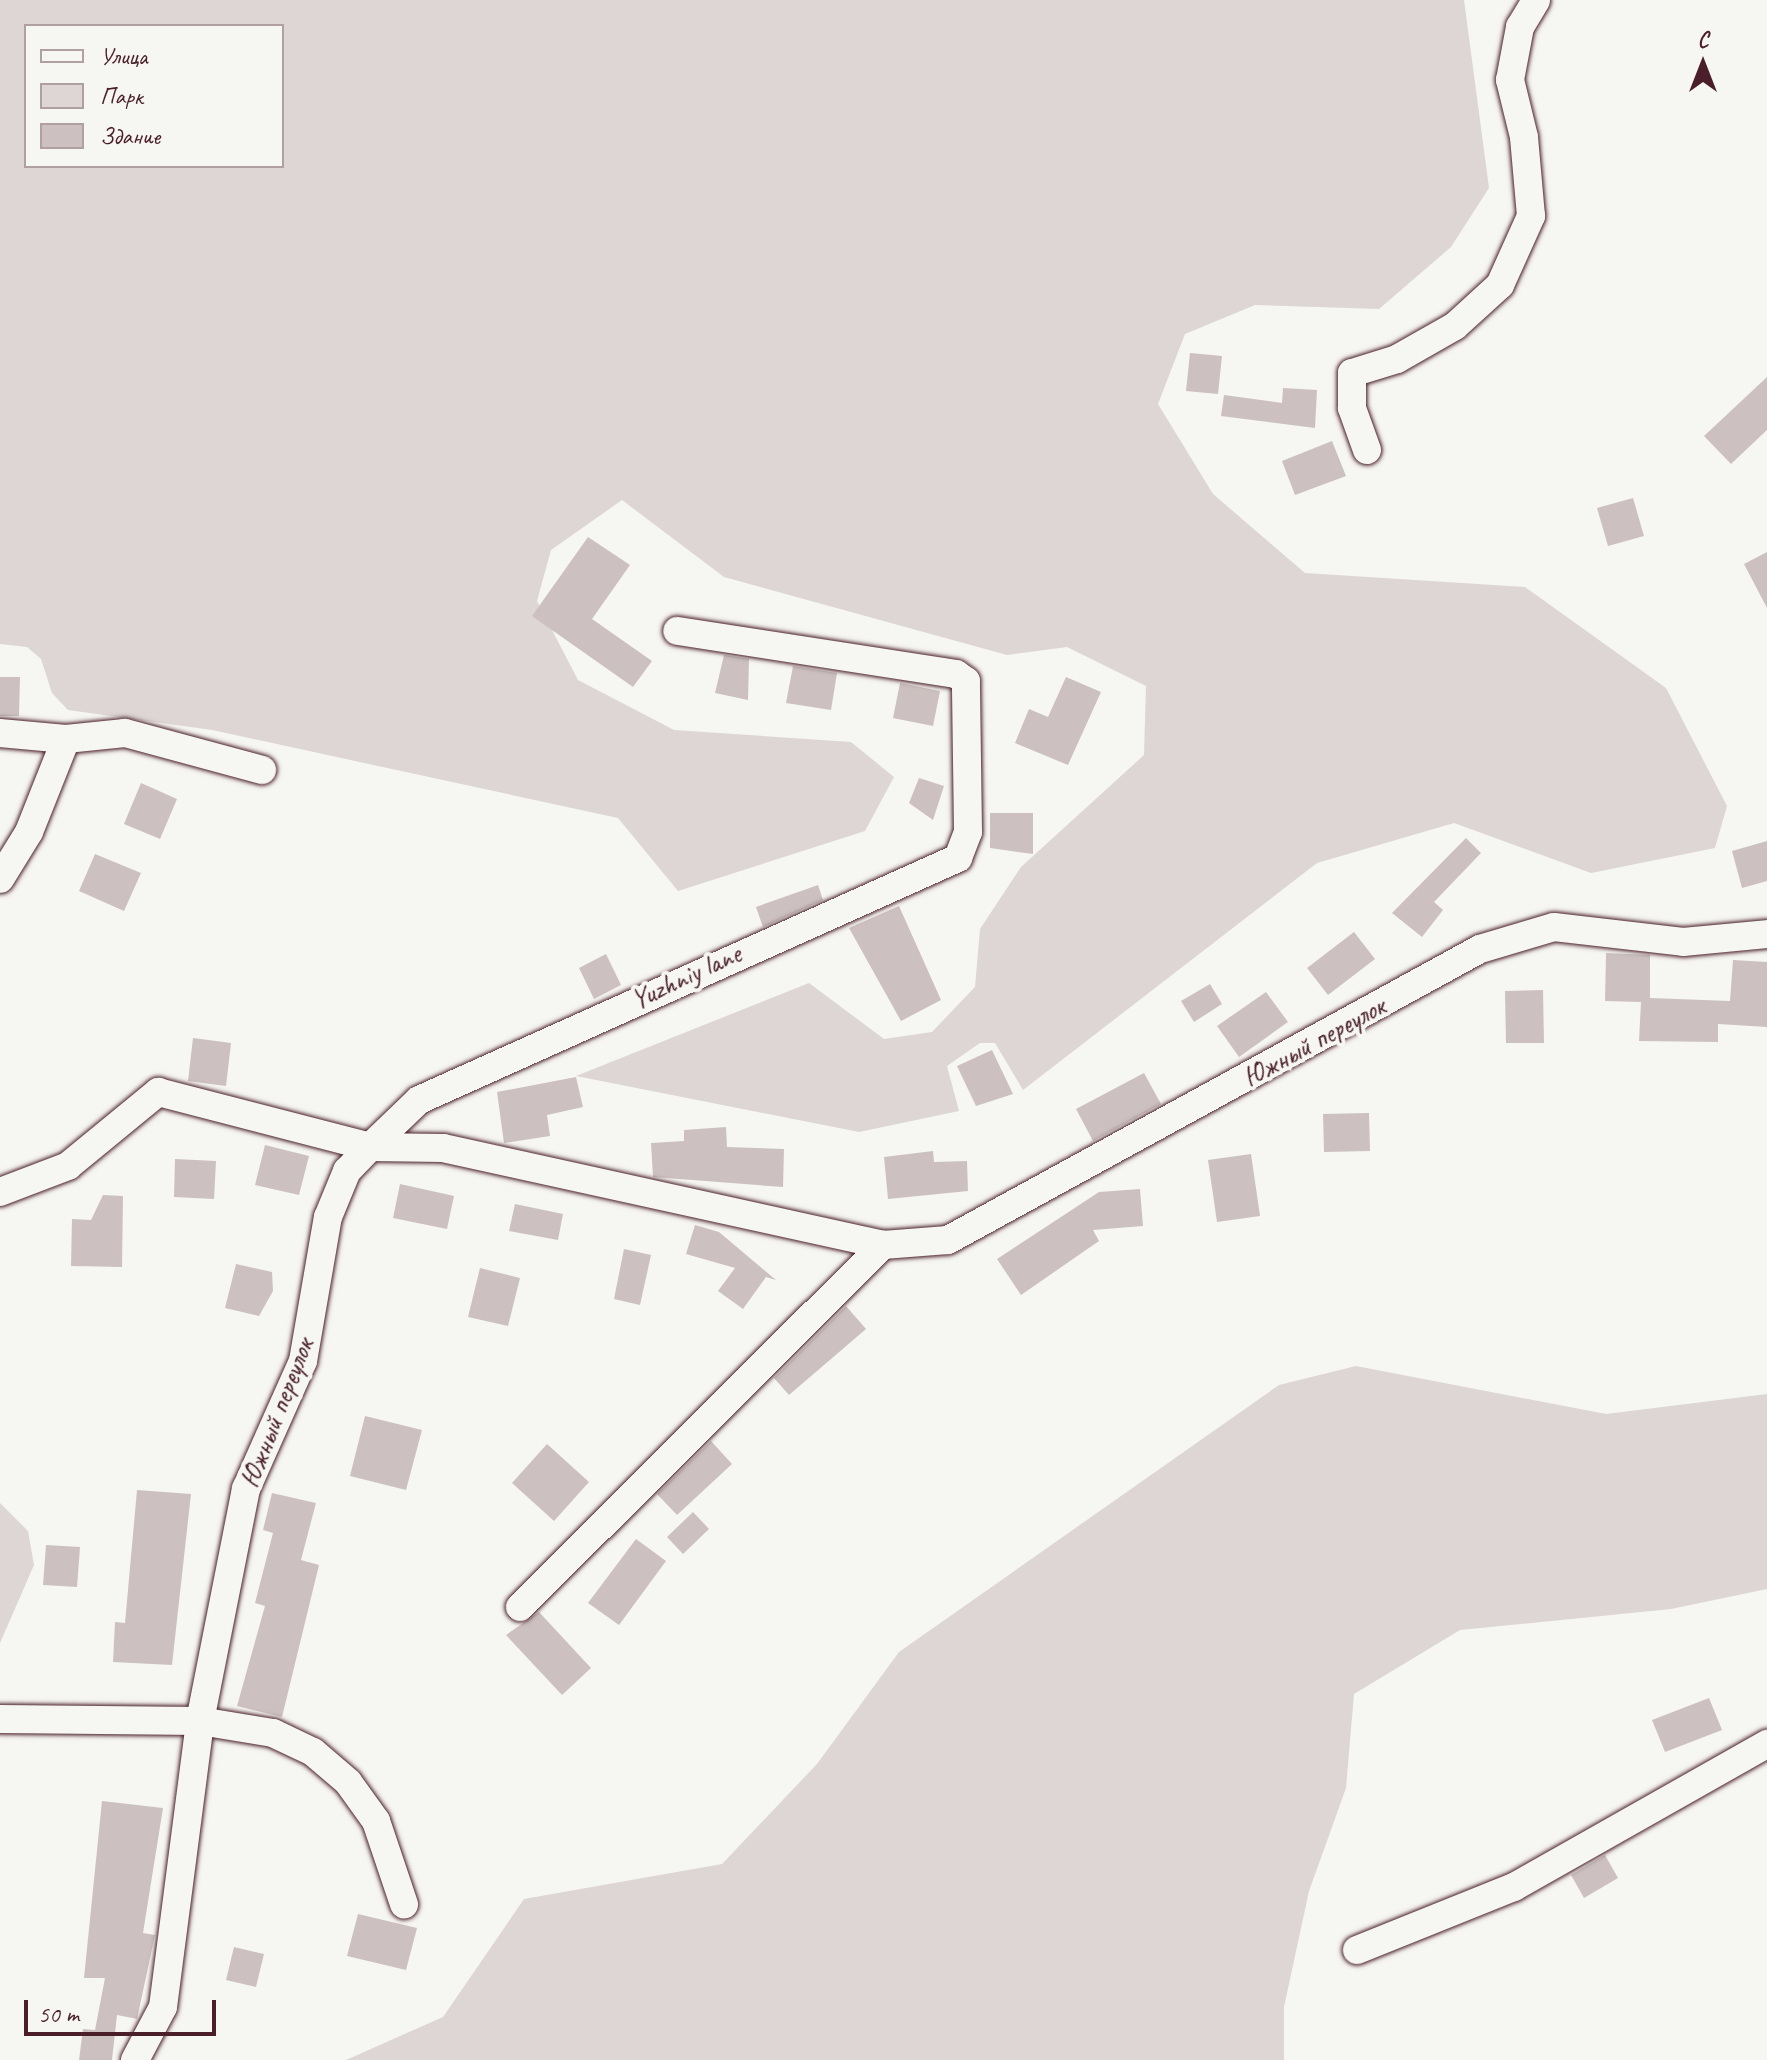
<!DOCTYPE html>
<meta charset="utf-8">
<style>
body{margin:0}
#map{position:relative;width:1767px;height:2060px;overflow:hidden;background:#f6f6f2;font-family:Caveat,sans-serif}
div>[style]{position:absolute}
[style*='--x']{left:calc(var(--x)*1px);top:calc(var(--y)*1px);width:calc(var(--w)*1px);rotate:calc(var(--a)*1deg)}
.green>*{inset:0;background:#ddd6d5}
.building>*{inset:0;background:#ccc1c0}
.roads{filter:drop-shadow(0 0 2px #4a1f2b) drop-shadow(0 0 2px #4a1f2b)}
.minor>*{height:28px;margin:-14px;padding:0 14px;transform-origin:14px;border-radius:14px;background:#f6f6f2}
span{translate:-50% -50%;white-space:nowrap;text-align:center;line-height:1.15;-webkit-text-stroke:8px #f6f6f2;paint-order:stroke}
.street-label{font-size:28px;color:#4a1f2b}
.legend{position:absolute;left:24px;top:24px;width:260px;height:144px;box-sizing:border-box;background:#f6f6f2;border:2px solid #b1a0a2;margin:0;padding:10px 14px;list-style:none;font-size:24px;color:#4a1f2b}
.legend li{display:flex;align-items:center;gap:16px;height:40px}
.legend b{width:40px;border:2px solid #b1a0a2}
.north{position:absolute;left:1663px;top:24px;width:80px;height:80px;-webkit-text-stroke:6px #f6f6f2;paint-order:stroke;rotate:0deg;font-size:22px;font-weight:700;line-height:32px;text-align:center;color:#4a1f2b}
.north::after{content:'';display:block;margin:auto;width:28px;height:36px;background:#4a1f2b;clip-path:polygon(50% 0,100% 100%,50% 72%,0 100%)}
.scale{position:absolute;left:24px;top:2000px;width:192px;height:36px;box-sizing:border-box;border:4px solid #4a1f2b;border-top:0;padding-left:10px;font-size:24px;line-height:28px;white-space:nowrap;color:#4a1f2b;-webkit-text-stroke:6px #f6f6f2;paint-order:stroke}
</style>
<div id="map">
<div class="green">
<i style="clip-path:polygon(evenodd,0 0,1464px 0,1489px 188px,1451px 247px,1379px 309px,1255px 305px,1185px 334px,1158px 404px,1213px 494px,1305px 573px,1525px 587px,1666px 688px,1727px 806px,1715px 848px,1591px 873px,1454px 823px,1317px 863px,1023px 1090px,995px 1043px,980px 1043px,947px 1066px,959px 1111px,859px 1132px,576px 1076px,809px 983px,884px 1039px,932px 1032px,975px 987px,980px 929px,1021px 867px,1144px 755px,1146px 686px,1067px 647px,1007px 655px,724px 577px,622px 500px,551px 550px,537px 601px,578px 680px,674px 730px,851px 742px,894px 777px,865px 831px,678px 891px,618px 818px,212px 730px,68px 710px,52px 693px,41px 659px,27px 647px,0 644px,0 0,26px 26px,282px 26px,282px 166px,26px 166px,26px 26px)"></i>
<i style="clip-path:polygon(1356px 1366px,1606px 1414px,1767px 1394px,1767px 1589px,1671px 1609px,1460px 1630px,1354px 1694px,1346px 1788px,1309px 1891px,1284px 2007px,1284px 2060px,346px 2060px,443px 2017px,524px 1899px,722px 1864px,817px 1764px,899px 1652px,1279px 1385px)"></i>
<i style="clip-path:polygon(0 1503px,28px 1531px,34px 1565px,0 1643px)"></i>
</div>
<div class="building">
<i style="clip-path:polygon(1190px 353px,1222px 356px,1218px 394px,1186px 391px)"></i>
<i style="clip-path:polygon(1767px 377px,1767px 430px,1731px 464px,1704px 436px)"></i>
<i style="clip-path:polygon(1283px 388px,1317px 390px,1315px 428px,1221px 416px,1224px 395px,1282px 403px)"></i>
<i style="clip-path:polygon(1332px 441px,1346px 476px,1295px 495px,1282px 461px)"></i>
<i style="clip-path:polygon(1633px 498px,1644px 536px,1608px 546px,1597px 508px)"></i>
<i style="clip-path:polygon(588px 537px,630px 565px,592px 619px,652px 661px,633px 687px,532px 616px)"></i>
<i style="clip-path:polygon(1767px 552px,1767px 608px,1744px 564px)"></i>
<i style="clip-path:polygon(724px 655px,749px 659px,748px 700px,715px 693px)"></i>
<i style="clip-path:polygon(793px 666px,837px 673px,831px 710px,786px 703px)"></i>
<i style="clip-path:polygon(0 677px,20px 677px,19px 716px,0 716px)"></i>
<i style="clip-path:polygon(1066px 677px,1101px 692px,1068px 765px,1015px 743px,1029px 709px,1048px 717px)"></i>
<i style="clip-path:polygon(900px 683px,940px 691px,933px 726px,893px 718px)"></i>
<i style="clip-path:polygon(919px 778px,944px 786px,933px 820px,909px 803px)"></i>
<i style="clip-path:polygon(141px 783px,177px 799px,160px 839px,124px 824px)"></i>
<i style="clip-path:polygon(990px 813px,1033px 813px,1033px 854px,990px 848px)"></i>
<i style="clip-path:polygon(1466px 838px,1481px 853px,1434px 902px,1443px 910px,1422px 937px,1392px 913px)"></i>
<i style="clip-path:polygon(1767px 841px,1767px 881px,1742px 888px,1732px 851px)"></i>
<i style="clip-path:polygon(95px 854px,141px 873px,124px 911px,79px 891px)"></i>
<i style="clip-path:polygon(818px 885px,823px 900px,763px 927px,756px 907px)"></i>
<i style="clip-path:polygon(899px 906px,941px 1000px,901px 1021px,849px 928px)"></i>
<i style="clip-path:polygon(1354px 932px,1375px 959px,1328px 995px,1307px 968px)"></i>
<i style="clip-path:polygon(1606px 953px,1650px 955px,1650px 998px,1730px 1001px,1733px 960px,1767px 962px,1767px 1027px,1718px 1024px,1718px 1042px,1639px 1041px,1641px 1002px,1605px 1001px)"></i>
<i style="clip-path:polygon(606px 954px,621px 985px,594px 999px,579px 968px)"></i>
<i style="clip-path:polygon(1210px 984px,1222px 1004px,1194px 1022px,1181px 1001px)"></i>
<i style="clip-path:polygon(1543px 990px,1544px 1043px,1506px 1043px,1505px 991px)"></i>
<i style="clip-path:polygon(1266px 992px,1288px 1022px,1239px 1057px,1217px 1026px)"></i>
<i style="clip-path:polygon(193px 1038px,231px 1043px,226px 1086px,188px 1081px)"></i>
<i style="clip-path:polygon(992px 1050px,1013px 1094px,976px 1106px,957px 1066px)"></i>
<i style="clip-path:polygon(1144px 1073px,1161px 1104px,1093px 1141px,1076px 1109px)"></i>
<i style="clip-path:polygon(576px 1077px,583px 1107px,547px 1115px,550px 1136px,504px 1143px,497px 1092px)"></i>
<i style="clip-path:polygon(1369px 1113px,1370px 1151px,1324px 1152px,1323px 1114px)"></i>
<i style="clip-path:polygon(726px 1127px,727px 1147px,784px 1149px,783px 1187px,653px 1177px,651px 1143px,684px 1141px,684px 1130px)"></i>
<i style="clip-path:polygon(265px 1145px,309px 1156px,299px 1195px,255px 1185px)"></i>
<i style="clip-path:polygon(933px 1151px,934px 1162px,967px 1161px,968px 1191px,888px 1199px,884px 1157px)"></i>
<i style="clip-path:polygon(1251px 1154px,1260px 1216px,1217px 1222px,1208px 1160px)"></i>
<i style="clip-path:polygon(175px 1159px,216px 1161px,214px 1199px,174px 1197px)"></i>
<i style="clip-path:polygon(400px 1184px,454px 1196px,447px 1229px,393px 1218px)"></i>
<i style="clip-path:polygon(1140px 1189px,1143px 1226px,1093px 1230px,1099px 1241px,1021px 1295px,997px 1259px,1099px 1192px)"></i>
<i style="clip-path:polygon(103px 1195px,123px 1196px,122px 1267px,71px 1266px,72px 1219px,91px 1220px)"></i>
<i style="clip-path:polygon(515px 1204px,563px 1214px,558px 1240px,509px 1231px)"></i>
<i style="clip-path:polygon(695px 1225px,719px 1232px,776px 1280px,766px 1277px,743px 1309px,718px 1291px,735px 1268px,686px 1254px)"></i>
<i style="clip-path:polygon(624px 1249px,651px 1255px,640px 1305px,614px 1299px)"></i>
<i style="clip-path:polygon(236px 1264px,272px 1272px,273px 1291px,259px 1316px,225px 1308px)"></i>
<i style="clip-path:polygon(480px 1268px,520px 1278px,508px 1326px,468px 1317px)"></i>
<i style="clip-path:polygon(846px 1306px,866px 1329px,789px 1395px,774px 1378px)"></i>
<i style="clip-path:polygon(365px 1416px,422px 1430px,406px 1490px,350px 1476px)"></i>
<i style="clip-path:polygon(711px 1441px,732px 1464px,677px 1515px,657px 1494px)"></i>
<i style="clip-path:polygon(547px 1444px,589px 1482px,554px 1521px,512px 1483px)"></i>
<i style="clip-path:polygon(137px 1490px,191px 1494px,172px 1665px,113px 1662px,115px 1622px,125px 1623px)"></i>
<i style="clip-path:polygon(272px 1493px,316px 1503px,301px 1560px,319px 1565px,282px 1717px,237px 1706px,265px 1606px,255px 1603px,273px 1533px,263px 1530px)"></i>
<i style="clip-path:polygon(693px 1512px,709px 1529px,683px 1554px,667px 1537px)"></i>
<i style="clip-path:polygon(636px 1539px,666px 1561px,619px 1625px,588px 1603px)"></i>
<i style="clip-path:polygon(46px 1545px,80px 1547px,77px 1587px,43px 1585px)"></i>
<i style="clip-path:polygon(539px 1612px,591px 1668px,562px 1695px,506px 1635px)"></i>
<i style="clip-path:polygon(1709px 1698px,1722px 1730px,1665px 1752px,1652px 1720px)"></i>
<i style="clip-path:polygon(102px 1801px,163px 1808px,143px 1933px,155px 1935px,137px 2019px,117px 2015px,112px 2060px,79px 2060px,83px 2029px,95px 2030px,105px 1978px,84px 1978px)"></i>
<i style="clip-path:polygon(1605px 1855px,1618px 1878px,1584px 1898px,1571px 1875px)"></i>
<i style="clip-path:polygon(358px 1914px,417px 1928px,406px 1970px,347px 1956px)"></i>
<i style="clip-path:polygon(234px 1947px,264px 1954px,256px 1987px,226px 1980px)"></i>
</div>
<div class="roads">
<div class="minor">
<i style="--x:1367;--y:450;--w:45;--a:-109.7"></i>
<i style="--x:1352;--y:408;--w:35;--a:-90"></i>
<i style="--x:1352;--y:373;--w:47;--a:-17.3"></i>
<i style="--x:1397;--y:359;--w:67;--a:-29.6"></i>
<i style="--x:1455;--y:326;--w:61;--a:-42.3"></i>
<i style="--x:1500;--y:285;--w:76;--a:-65.8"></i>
<i style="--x:1531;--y:216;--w:79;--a:-95.1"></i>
<i style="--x:1524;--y:137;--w:59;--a:-103.8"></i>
<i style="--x:1510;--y:80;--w:54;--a:-79.3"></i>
<i style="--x:1520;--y:27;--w:31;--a:-59"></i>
<i style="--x:0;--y:733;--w:66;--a:5.2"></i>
<i style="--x:66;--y:739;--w:100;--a:111.7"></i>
<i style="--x:29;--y:832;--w:55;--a:121.7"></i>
<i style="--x:66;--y:739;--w:59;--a:-5.8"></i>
<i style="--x:125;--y:733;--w:142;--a:15.1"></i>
<i style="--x:0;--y:1192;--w:73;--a:-20.9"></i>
<i style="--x:68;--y:1166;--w:117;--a:-39.4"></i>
<i style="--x:158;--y:1092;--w:219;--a:14.5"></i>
<i style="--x:370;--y:1147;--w:68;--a:-43.8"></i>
<i style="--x:419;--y:1100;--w:591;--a:-24.18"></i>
<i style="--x:958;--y:858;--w:28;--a:-69"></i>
<i style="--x:968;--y:832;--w:151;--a:-90.8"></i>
<i style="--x:966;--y:681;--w:12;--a:-145"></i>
<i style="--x:956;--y:674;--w:282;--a:-171.2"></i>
<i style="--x:520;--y:1607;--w:513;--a:-44.92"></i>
<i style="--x:0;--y:1719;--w:200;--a:0.6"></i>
<i style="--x:200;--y:1721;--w:74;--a:9.3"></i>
<i style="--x:273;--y:1733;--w:44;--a:25.4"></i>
<i style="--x:313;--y:1752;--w:46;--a:40.6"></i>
<i style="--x:348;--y:1782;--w:48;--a:54.3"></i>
<i style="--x:376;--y:1821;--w:88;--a:71.4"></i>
<i style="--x:1357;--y:1950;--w:169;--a:-21.9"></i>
<i style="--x:1514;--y:1887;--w:291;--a:-29.5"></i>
<i style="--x:135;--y:2060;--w:60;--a:-62.2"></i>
<i style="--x:163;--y:2007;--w:288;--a:-82.6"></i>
<i style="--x:200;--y:1721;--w:237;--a:-78.8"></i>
<i style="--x:246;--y:1489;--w:140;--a:-66"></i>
<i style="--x:303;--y:1361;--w:146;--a:-80.2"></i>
<i style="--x:328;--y:1217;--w:50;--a:-67.6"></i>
<i style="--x:347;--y:1171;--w:33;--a:-46"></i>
<i style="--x:370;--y:1147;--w:73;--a:0.8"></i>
<i style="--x:443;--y:1148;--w:451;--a:12.4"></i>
<i style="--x:883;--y:1245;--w:65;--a:-4.4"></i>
<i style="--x:948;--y:1240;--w:606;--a:-28.68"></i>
<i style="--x:1480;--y:949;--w:77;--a:-16.6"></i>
<i style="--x:1554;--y:927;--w:130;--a:6.6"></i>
<i style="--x:1683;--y:942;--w:84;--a:-5.4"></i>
</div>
</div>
<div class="street-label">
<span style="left:686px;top:977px;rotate:-25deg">Yuzhniy lane</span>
<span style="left:1314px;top:1042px;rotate:-29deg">Южный переулок</span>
<span style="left:277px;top:1413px;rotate:-69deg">Южный переулок</span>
</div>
<ul class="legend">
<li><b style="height:10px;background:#f6f6f2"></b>Улица</li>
<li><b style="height:22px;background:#ddd6d5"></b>Парк</li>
<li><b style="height:22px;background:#ccc1c0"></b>Здание</li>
</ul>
<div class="north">С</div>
<div class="scale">50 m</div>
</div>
